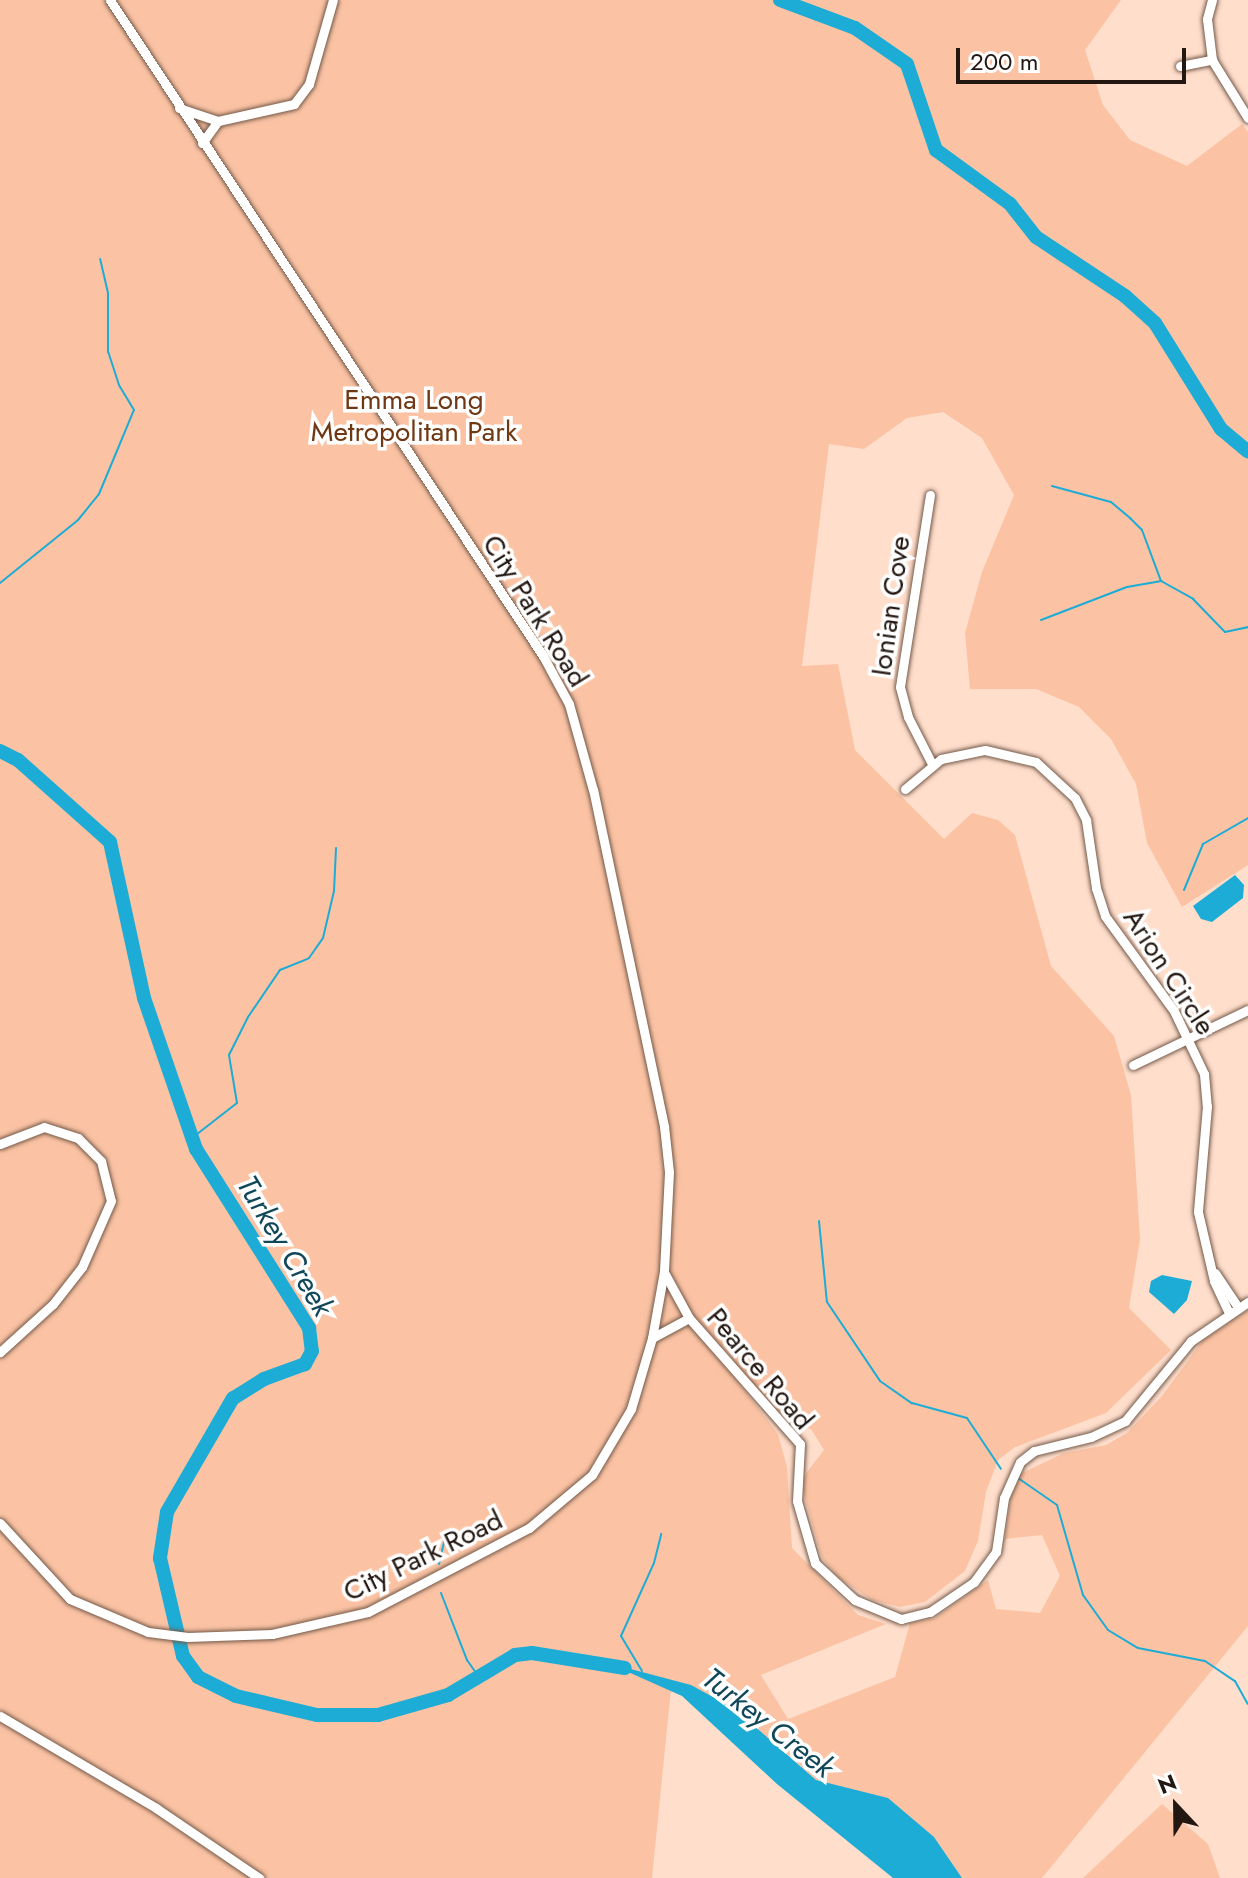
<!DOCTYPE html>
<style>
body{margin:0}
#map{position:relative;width:1248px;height:1878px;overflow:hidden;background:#ffdecc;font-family:Jost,sans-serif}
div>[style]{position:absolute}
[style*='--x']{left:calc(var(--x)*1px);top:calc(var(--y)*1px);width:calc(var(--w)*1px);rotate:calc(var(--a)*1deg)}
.green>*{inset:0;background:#fbc3a4}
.water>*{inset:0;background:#1cacd5}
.stream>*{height:2px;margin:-1px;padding:0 1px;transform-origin:1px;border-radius:1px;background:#1cacd5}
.river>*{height:14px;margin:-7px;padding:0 7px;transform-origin:7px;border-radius:7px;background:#1cacd5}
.roads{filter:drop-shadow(0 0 2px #745949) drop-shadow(0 0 2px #745949)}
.street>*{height:9px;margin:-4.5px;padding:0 4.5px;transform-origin:4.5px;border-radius:4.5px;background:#fff}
span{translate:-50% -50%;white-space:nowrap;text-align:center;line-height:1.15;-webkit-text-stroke:7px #fff;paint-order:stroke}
.park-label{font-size:28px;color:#6f3712}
.street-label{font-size:28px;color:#231711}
.water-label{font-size:30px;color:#114859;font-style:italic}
.north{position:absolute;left:1136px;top:1766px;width:80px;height:80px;-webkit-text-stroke:6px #fff;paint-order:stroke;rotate:338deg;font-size:22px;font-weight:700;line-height:32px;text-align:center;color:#231711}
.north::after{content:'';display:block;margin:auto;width:28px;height:36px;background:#231711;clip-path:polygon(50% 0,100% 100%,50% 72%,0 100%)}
.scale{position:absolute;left:956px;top:48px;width:230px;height:36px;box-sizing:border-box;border:4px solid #231711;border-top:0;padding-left:10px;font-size:24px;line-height:28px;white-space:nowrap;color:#231711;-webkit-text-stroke:6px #fff;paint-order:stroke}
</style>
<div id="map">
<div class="green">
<i style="clip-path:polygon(0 0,1121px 0,1085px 50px,1103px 105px,1130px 140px,1187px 166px,1242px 124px,1248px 132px,1248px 865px,1182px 907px,1147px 843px,1136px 784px,1111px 739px,1079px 707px,1036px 689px,970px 689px,965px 633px,982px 572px,1014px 495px,982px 438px,943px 412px,907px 418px,864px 449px,829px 444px,802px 666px,838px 664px,855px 750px,944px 839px,972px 813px,998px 820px,1015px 835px,1051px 966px,1114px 1036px,1131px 1095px,1140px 1239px,1129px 1308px,1171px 1350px,1106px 1413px,1015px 1447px,998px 1460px,986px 1492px,978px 1541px,965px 1571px,925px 1602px,900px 1607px,872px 1600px,838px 1577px,822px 1558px,803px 1491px,804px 1476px,824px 1450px,811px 1429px,790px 1425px,766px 1401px,722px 1346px,720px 1358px,778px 1434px,787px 1467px,792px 1548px,858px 1615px,886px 1624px,761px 1675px,788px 1719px,895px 1677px,910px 1623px,935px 1618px,988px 1580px,996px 1609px,1040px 1613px,1060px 1576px,1042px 1535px,1005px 1539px,1012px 1488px,1020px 1474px,1064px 1453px,1106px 1445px,1127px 1433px,1162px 1396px,1203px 1340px,1248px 1310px,1248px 1626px,1042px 1878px,962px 1878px,934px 1837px,846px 1789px,816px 1780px,775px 1743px,672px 1679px,652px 1878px,0 1878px)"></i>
<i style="clip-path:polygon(1162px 1804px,1208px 1844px,1220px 1878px,1083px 1878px)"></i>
</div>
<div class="water">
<i style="clip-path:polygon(1235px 875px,1244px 885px,1243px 898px,1212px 922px,1201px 919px,1193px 906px)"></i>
<i style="clip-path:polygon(1162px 1275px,1192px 1281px,1187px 1300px,1174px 1314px,1149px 1292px,1151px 1281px)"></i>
<i style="clip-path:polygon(608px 1663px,691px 1685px,735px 1709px,816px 1780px,888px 1798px,934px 1837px,962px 1878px,893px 1878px,777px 1784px,682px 1696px)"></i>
</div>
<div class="stream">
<i style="--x:1052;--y:486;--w:61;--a:15.2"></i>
<i style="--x:1111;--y:502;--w:25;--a:40"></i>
<i style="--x:1130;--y:518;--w:17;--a:45"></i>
<i style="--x:1142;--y:530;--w:54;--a:69.6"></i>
<i style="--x:0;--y:583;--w:100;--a:-38.9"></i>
<i style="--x:78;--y:520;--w:33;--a:-51"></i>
<i style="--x:99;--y:494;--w:91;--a:-67.4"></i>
<i style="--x:134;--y:410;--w:29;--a:-121"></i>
<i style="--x:119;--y:385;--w:35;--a:-108"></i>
<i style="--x:108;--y:352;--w:59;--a:-90"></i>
<i style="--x:108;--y:293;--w:35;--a:-103"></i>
<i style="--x:1041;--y:620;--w:92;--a:-21"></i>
<i style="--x:1127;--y:587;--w:35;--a:-10"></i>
<i style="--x:1161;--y:581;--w:37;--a:29"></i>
<i style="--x:1193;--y:599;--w:46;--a:45.9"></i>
<i style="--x:1225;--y:632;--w:24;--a:-12"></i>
<i style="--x:1184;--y:890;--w:50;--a:-67.6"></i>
<i style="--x:1203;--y:844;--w:52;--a:-30"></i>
<i style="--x:192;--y:1138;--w:57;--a:-37.9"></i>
<i style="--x:237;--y:1103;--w:49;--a:-99.5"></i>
<i style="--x:229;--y:1055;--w:42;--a:-63.4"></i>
<i style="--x:248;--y:1017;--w:57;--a:-55.8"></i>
<i style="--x:280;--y:970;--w:31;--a:-22"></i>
<i style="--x:309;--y:958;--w:24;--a:-55"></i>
<i style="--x:323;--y:938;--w:48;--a:-76.8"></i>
<i style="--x:334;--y:891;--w:43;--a:-87.3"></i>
<i style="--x:819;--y:1221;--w:81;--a:84.4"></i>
<i style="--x:827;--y:1302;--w:95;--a:56.1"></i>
<i style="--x:880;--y:1381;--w:39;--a:35"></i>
<i style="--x:912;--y:1403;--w:57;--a:15.3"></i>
<i style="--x:967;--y:1418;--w:61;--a:56.3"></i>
<i style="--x:1018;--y:1478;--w:47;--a:34.7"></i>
<i style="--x:1057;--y:1505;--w:94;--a:73.9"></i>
<i style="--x:1083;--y:1595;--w:43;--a:54.5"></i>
<i style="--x:1108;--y:1630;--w:35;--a:31"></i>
<i style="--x:1138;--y:1648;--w:68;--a:11"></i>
<i style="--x:1205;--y:1661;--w:36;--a:34"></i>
<i style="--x:1235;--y:1681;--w:26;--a:61"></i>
<i style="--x:439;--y:1564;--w:23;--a:-77"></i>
<i style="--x:441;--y:1593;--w:72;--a:68.8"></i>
<i style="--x:467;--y:1660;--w:21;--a:55"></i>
<i style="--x:642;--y:1671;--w:41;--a:-121"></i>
<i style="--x:621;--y:1636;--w:80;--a:-65.7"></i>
<i style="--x:654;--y:1563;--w:30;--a:-76"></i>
</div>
<div class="river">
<i style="--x:780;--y:0;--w:80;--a:20.5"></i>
<i style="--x:855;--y:28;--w:63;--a:34.7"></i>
<i style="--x:907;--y:64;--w:91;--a:71.4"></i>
<i style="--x:936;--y:150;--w:92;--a:36.1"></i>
<i style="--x:1010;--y:204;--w:42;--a:51.8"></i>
<i style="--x:1036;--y:237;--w:107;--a:33.5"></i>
<i style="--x:1125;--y:296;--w:40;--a:42"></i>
<i style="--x:1155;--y:323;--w:125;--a:58.1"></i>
<i style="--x:1221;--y:429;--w:35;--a:40"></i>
<i style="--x:0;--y:751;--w:20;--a:27"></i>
<i style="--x:18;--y:760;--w:123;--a:41.7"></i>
<i style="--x:110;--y:842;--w:160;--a:77.7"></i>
<i style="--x:144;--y:998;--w:160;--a:71"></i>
<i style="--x:196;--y:1149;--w:212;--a:57.7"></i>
<i style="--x:309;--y:1328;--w:23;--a:83"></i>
<i style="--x:312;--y:1351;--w:15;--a:118"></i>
<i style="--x:305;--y:1364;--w:44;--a:159.9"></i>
<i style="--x:264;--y:1379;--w:36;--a:148"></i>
<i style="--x:233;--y:1398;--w:132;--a:120.1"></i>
<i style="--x:167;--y:1512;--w:47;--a:98.7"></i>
<i style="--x:160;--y:1558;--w:101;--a:76.8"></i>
<i style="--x:183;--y:1656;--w:26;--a:54"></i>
<i style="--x:198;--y:1677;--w:42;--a:26.6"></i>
<i style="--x:236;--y:1696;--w:83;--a:13.2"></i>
<i style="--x:317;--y:1715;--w:61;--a:0"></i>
<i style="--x:378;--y:1715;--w:73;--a:-15.9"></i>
<i style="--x:448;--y:1695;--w:78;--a:-30.8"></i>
<i style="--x:515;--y:1655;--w:17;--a:-7"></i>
<i style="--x:532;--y:1653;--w:94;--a:9.2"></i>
</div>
<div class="roads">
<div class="street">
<i style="--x:1212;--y:0;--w:20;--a:105"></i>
<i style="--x:1207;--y:19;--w:41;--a:83"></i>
<i style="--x:1212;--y:60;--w:68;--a:58.2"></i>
<i style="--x:1180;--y:66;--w:33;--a:-11"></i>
<i style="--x:179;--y:108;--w:41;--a:18.4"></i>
<i style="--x:218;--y:121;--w:78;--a:-12.6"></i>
<i style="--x:294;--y:104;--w:25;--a:-53"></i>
<i style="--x:309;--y:84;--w:87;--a:-74.1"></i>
<i style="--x:202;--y:143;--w:27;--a:-54"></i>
<i style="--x:930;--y:495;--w:194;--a:98.9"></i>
<i style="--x:900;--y:687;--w:31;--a:75"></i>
<i style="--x:908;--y:717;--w:53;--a:62.9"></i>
<i style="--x:905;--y:789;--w:47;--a:-39.8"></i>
<i style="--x:941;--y:759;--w:45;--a:-11.6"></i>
<i style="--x:985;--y:750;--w:52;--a:13.2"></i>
<i style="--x:1036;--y:762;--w:53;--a:42.7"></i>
<i style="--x:1075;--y:798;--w:25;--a:63"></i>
<i style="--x:1086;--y:820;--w:69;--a:81.6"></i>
<i style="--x:1096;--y:888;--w:29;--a:72"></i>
<i style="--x:1105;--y:916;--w:117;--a:54"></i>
<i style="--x:1174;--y:1011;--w:70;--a:64.5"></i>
<i style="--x:1204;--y:1074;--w:32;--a:85"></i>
<i style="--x:1207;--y:1106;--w:106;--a:94.9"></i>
<i style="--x:1198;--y:1212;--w:71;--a:76.9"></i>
<i style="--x:1214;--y:1281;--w:33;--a:65"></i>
<i style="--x:1133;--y:1065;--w:127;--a:-25.6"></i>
<i style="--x:0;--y:1144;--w:47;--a:-21.1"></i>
<i style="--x:44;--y:1127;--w:36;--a:18"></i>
<i style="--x:78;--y:1138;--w:33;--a:45"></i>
<i style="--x:101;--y:1161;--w:41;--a:76"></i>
<i style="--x:111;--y:1201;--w:72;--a:113.7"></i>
<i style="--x:82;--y:1267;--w:47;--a:128.1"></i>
<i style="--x:53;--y:1304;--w:72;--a:137.8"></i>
<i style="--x:1215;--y:1273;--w:40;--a:56"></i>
<i style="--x:665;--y:1274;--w:50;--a:61.4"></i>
<i style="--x:689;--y:1318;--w:168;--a:48.6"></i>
<i style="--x:800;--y:1444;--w:57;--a:93"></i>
<i style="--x:797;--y:1501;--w:65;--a:73.8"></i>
<i style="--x:815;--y:1563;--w:54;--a:42.8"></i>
<i style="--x:855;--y:1600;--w:50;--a:22.4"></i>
<i style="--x:901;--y:1619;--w:30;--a:-14"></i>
<i style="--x:930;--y:1612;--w:53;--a:-34.3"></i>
<i style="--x:974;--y:1582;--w:37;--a:-54"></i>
<i style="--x:996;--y:1552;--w:55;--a:-81.6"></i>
<i style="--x:1004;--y:1498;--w:39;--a:-66"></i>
<i style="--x:1020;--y:1462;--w:18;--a:-38"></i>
<i style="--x:1034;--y:1451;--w:59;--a:-13.8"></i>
<i style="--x:1091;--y:1437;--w:38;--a:-25"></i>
<i style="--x:1125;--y:1421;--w:104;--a:-50.5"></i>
<i style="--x:1191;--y:1341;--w:69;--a:-34.4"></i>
<i style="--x:652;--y:1338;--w:42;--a:-28.4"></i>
<i style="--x:0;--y:1523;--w:103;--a:47.4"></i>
<i style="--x:70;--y:1599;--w:85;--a:22.9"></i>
<i style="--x:148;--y:1632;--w:40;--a:7.1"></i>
<i style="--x:188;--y:1637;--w:84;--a:-2"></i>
<i style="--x:272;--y:1634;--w:98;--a:-12.9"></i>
<i style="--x:368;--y:1612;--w:182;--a:-27.6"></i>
<i style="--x:529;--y:1528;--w:82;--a:-40.1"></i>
<i style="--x:592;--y:1475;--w:77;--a:-59.4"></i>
<i style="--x:631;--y:1409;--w:74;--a:-73.5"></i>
<i style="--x:652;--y:1338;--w:68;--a:-79.8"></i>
<i style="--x:664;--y:1271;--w:99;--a:-87.1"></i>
<i style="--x:669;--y:1172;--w:46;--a:-96.2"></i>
<i style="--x:664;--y:1126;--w:343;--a:-101.9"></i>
<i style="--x:593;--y:790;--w:89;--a:-105.6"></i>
<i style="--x:569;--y:704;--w:55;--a:-118.4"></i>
<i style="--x:543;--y:656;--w:786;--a:-123.43"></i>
<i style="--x:0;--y:1716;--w:181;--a:30.5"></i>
<i style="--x:156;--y:1808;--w:125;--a:34.2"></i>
</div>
</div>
<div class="park-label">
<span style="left:414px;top:416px">Emma Long<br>Metropolitan Park</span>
</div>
<div class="street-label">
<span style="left:891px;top:606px;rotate:-82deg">Ionian Cove</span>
<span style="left:535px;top:611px;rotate:58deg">City Park Road</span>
<span style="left:1169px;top:972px;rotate:57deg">Arion Circle</span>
<span style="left:760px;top:1369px;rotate:50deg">Pearce Road</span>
<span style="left:423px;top:1556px;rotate:-26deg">City Park Road</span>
</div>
<div class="water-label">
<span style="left:285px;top:1246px;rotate:59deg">Turkey Creek</span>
<span style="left:768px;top:1723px;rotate:38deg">Turkey Creek</span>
</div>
<div class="north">N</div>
<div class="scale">200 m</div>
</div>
